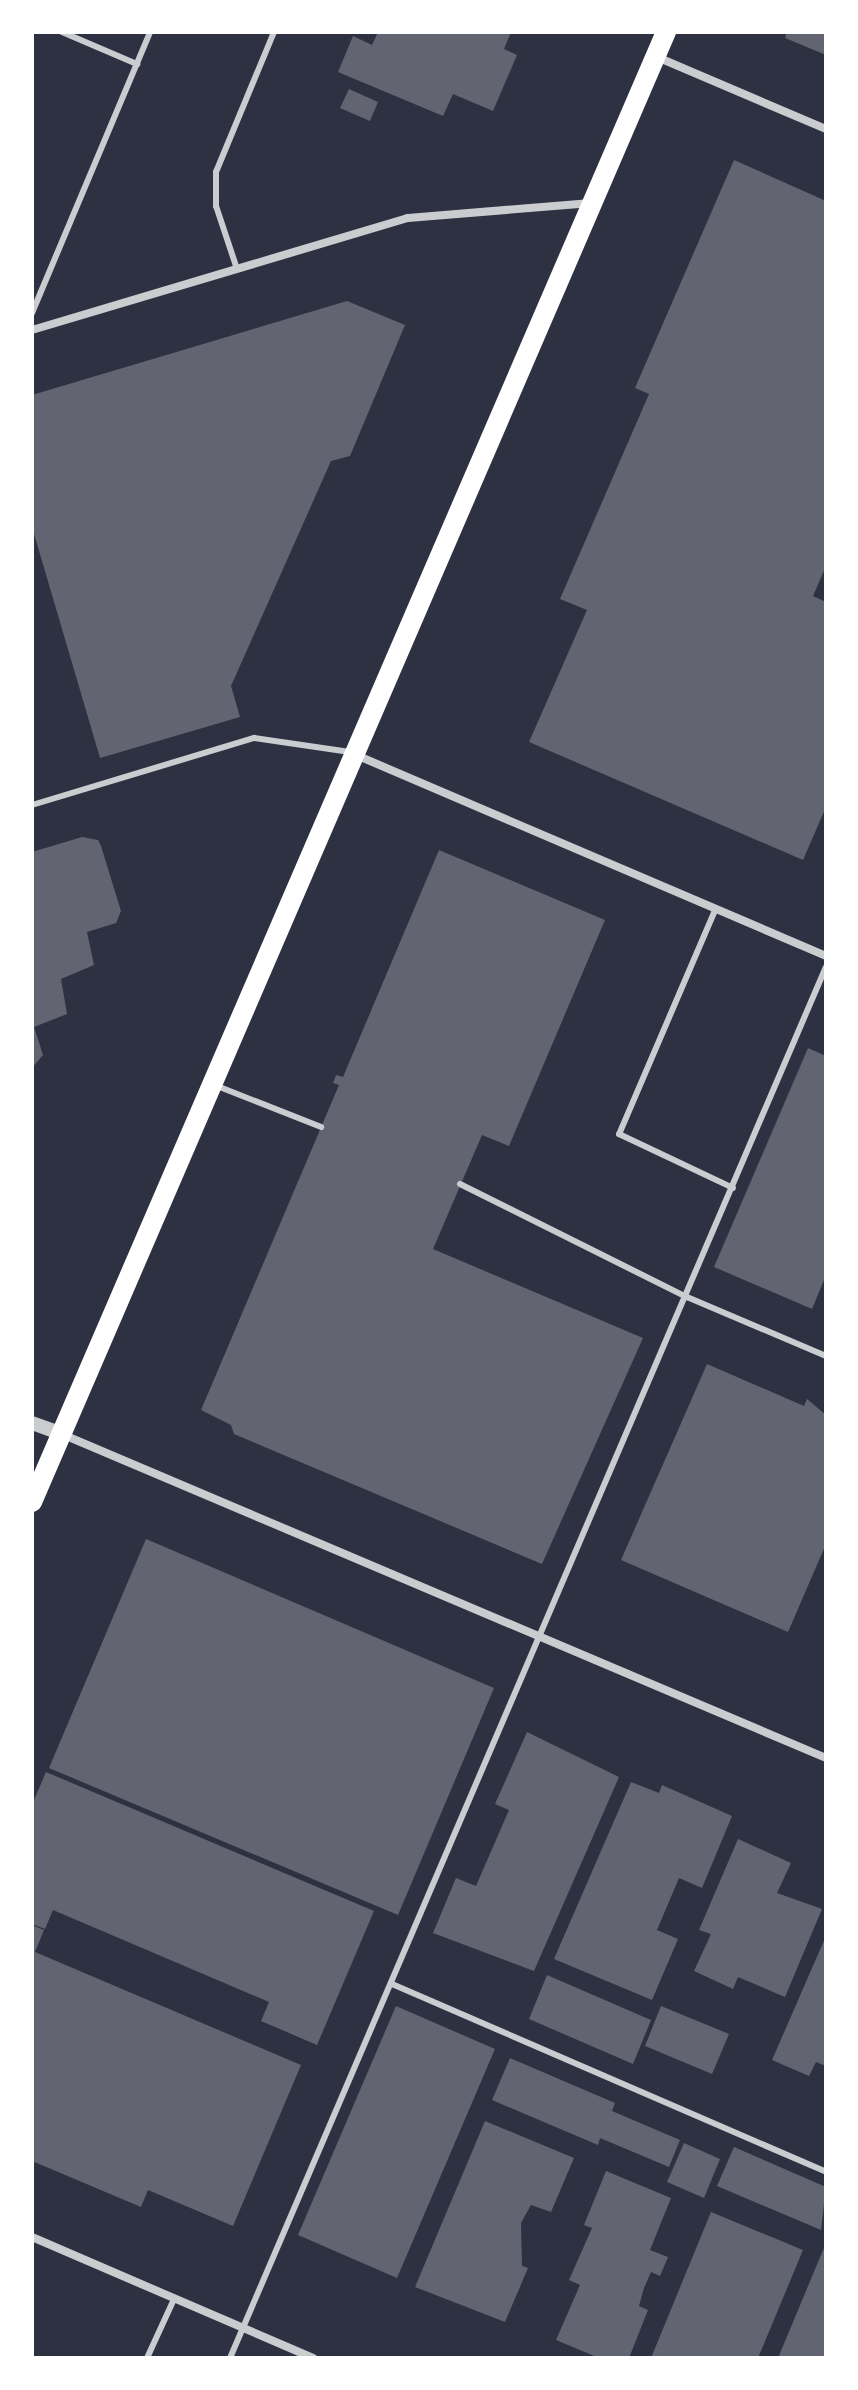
<!DOCTYPE html>
<style>
body{margin:0}
#map{position:relative;width:858px;height:2390px;overflow:hidden;background:#2d3142;font-family:Cabin,sans-serif}
div>[style]{position:absolute}
[style*='--x']{left:calc(var(--x)*1px);top:calc(var(--y)*1px);width:calc(var(--w)*1px);rotate:calc(var(--a)*1deg)}
.building>*{inset:0;background:#626471}
.service>*{height:6px;margin:-3px;padding:0 3px;transform-origin:3px;border-radius:3px;background:#caccd0}
.minor>*{height:8px;margin:-4px;padding:0 4px;transform-origin:4px;border-radius:4px;background:#caccd0}
.tertiary>*{height:14px;margin:-7px;padding:0 7px;transform-origin:7px;border-radius:7px;background:#caccd0}
.primary>*{height:20px;margin:-10px;padding:0 10px;transform-origin:10px;border-radius:10px;background:#fff}
span{translate:-50% -50%;white-space:nowrap;text-align:center;line-height:1.15;-webkit-text-stroke:8px #fff;paint-order:stroke}
.frame{position:absolute;inset:0;border:34px solid #fff;pointer-events:none}
</style>
<div id="map">
<div class="building">
<i style="clip-path:polygon(378px 32px,511px 32px,504px 49px,517px 55px,493px 111px,453px 94px,443px 116px,338px 72px,353px 36px,372px 45px)"></i>
<i style="clip-path:polygon(787px 32px,826px 32px,826px 55px,785px 38px)"></i>
<i style="clip-path:polygon(349px 89px,378px 102px,370px 121px,340px 108px)"></i>
<i style="clip-path:polygon(734px 160px,826px 201px,826px 566px,813px 596px,826px 602px,826px 807px,803px 860px,529px 742px,587px 610px,560px 599px,649px 394px,635px 388px)"></i>
<i style="clip-path:polygon(347px 301px,405px 325px,350px 456px,331px 461px,231px 686px,240px 717px,100px 758px,32px 527px,32px 395px)"></i>
<i style="clip-path:polygon(82px 837px,98px 840px,101px 846px,121px 911px,116px 923px,87px 932px,94px 965px,61px 979px,67px 1014px,34px 1027px,43px 1055px,32px 1068px,32px 852px)"></i>
<i style="clip-path:polygon(439px 850px,605px 920px,509px 1146px,482px 1135px,433px 1249px,643px 1338px,542px 1564px,234px 1434px,231px 1425px,201px 1410px,339px 1085px,333px 1083px,336px 1075px,343px 1077px)"></i>
<i style="clip-path:polygon(808px 1048px,826px 1056px,826px 1275px,812px 1309px,714px 1267px)"></i>
<i style="clip-path:polygon(707px 1364px,804px 1406px,807px 1399px,826px 1415px,826px 1544px,788px 1632px,621px 1560px)"></i>
<i style="clip-path:polygon(146px 1539px,494px 1688px,398px 1915px,49px 1768px)"></i>
<i style="clip-path:polygon(527px 1732px,619px 1777px,534px 1971px,433px 1933px,456px 1878px,476px 1886px,509px 1810px,495px 1804px)"></i>
<i style="clip-path:polygon(46px 1772px,374px 1911px,317px 2045px,261px 2021px,269px 2002px,53px 1910px,45px 1929px,32px 1924px,32px 1805px)"></i>
<i style="clip-path:polygon(631px 1782px,659px 1793px,662px 1785px,732px 1816px,702px 1888px,679px 1878px,657px 1930px,678px 1939px,652px 2000px,554px 1959px)"></i>
<i style="clip-path:polygon(738px 1839px,791px 1863px,777px 1893px,822px 1909px,785px 1997px,738px 1977px,733px 1989px,694px 1971px,711px 1934px,699px 1930px)"></i>
<i style="clip-path:polygon(32px 1925px,44px 1930px,35px 1952px,301px 2065px,233px 2226px,148px 2190px,141px 2207px,32px 2161px)"></i>
<i style="clip-path:polygon(826px 1936px,826px 2066px,816px 2062px,809px 2076px,772px 2060px)"></i>
<i style="clip-path:polygon(547px 1975px,651px 2020px,633px 2064px,529px 2019px)"></i>
<i style="clip-path:polygon(396px 2006px,495px 2049px,397px 2278px,298px 2235px)"></i>
<i style="clip-path:polygon(661px 2006px,729px 2034px,712px 2074px,645px 2046px)"></i>
<i style="clip-path:polygon(510px 2058px,615px 2103px,612px 2111px,680px 2140px,669px 2167px,600px 2138px,598px 2145px,492px 2100px)"></i>
<i style="clip-path:polygon(485px 2121px,574px 2158px,551px 2212px,531px 2205px,521px 2223px,522px 2266px,528px 2268px,505px 2322px,415px 2287px)"></i>
<i style="clip-path:polygon(684px 2143px,720px 2159px,704px 2198px,667px 2182px)"></i>
<i style="clip-path:polygon(734px 2147px,826px 2187px,821px 2230px,717px 2186px)"></i>
<i style="clip-path:polygon(606px 2171px,671px 2198px,650px 2250px,668px 2257px,660px 2276px,651px 2272px,644px 2288px,639px 2306px,648px 2310px,629px 2358px,599px 2358px,556px 2340px,580px 2285px,569px 2280px,592px 2228px,584px 2225px)"></i>
<i style="clip-path:polygon(711px 2212px,803px 2250px,758px 2358px,651px 2358px)"></i>
<i style="clip-path:polygon(826px 2243px,826px 2358px,778px 2358px)"></i>
</div>
<div class="service">
<i style="--x:62;--y:32;--w:82;--a:23.1"></i>
<i style="--x:237;--y:269;--w:66;--a:-108.4"></i>
<i style="--x:216;--y:206;--w:34;--a:-90"></i>
<i style="--x:216;--y:172;--w:152;--a:-67.5"></i>
<i style="--x:32;--y:313;--w:305;--a:-67.2"></i>
<i style="--x:32;--y:805;--w:232;--a:-16.8"></i>
<i style="--x:254;--y:738;--w:97;--a:8.3"></i>
<i style="--x:716;--y:908;--w:246;--a:113.2"></i>
<i style="--x:619;--y:1134;--w:126;--a:25.3"></i>
<i style="--x:217;--y:1086;--w:112;--a:21.5"></i>
<i style="--x:460;--y:1184;--w:254;--a:26.5"></i>
<i style="--x:687;--y:1297;--w:151;--a:23"></i>
<i style="--x:392;--y:1984;--w:473;--a:23.4"></i>
<i style="--x:147;--y:2358;--w:65;--a:-65.4"></i>
<i style="--x:230;--y:2358;--w:1513;--a:-66.81"></i>
</div>
<div class="minor">
<i style="--x:657;--y:57;--w:184;--a:23.1"></i>
<i style="--x:32;--y:330;--w:392;--a:-16.6"></i>
<i style="--x:408;--y:218;--w:184;--a:-4.7"></i>
<i style="--x:356;--y:755;--w:511;--a:23.15"></i>
<i style="--x:64;--y:1435;--w:828;--a:22.97"></i>
<i style="--x:32;--y:2237;--w:306;--a:23.3"></i>
</div>
<div class="tertiary">
<i style="--x:32;--y:1423;--w:29;--a:20"></i>
</div>
<div class="primary">
<i style="--x:32;--y:1502;--w:1601;--a:-66.67"></i>
</div>
<div class="frame"></div>
</div>
